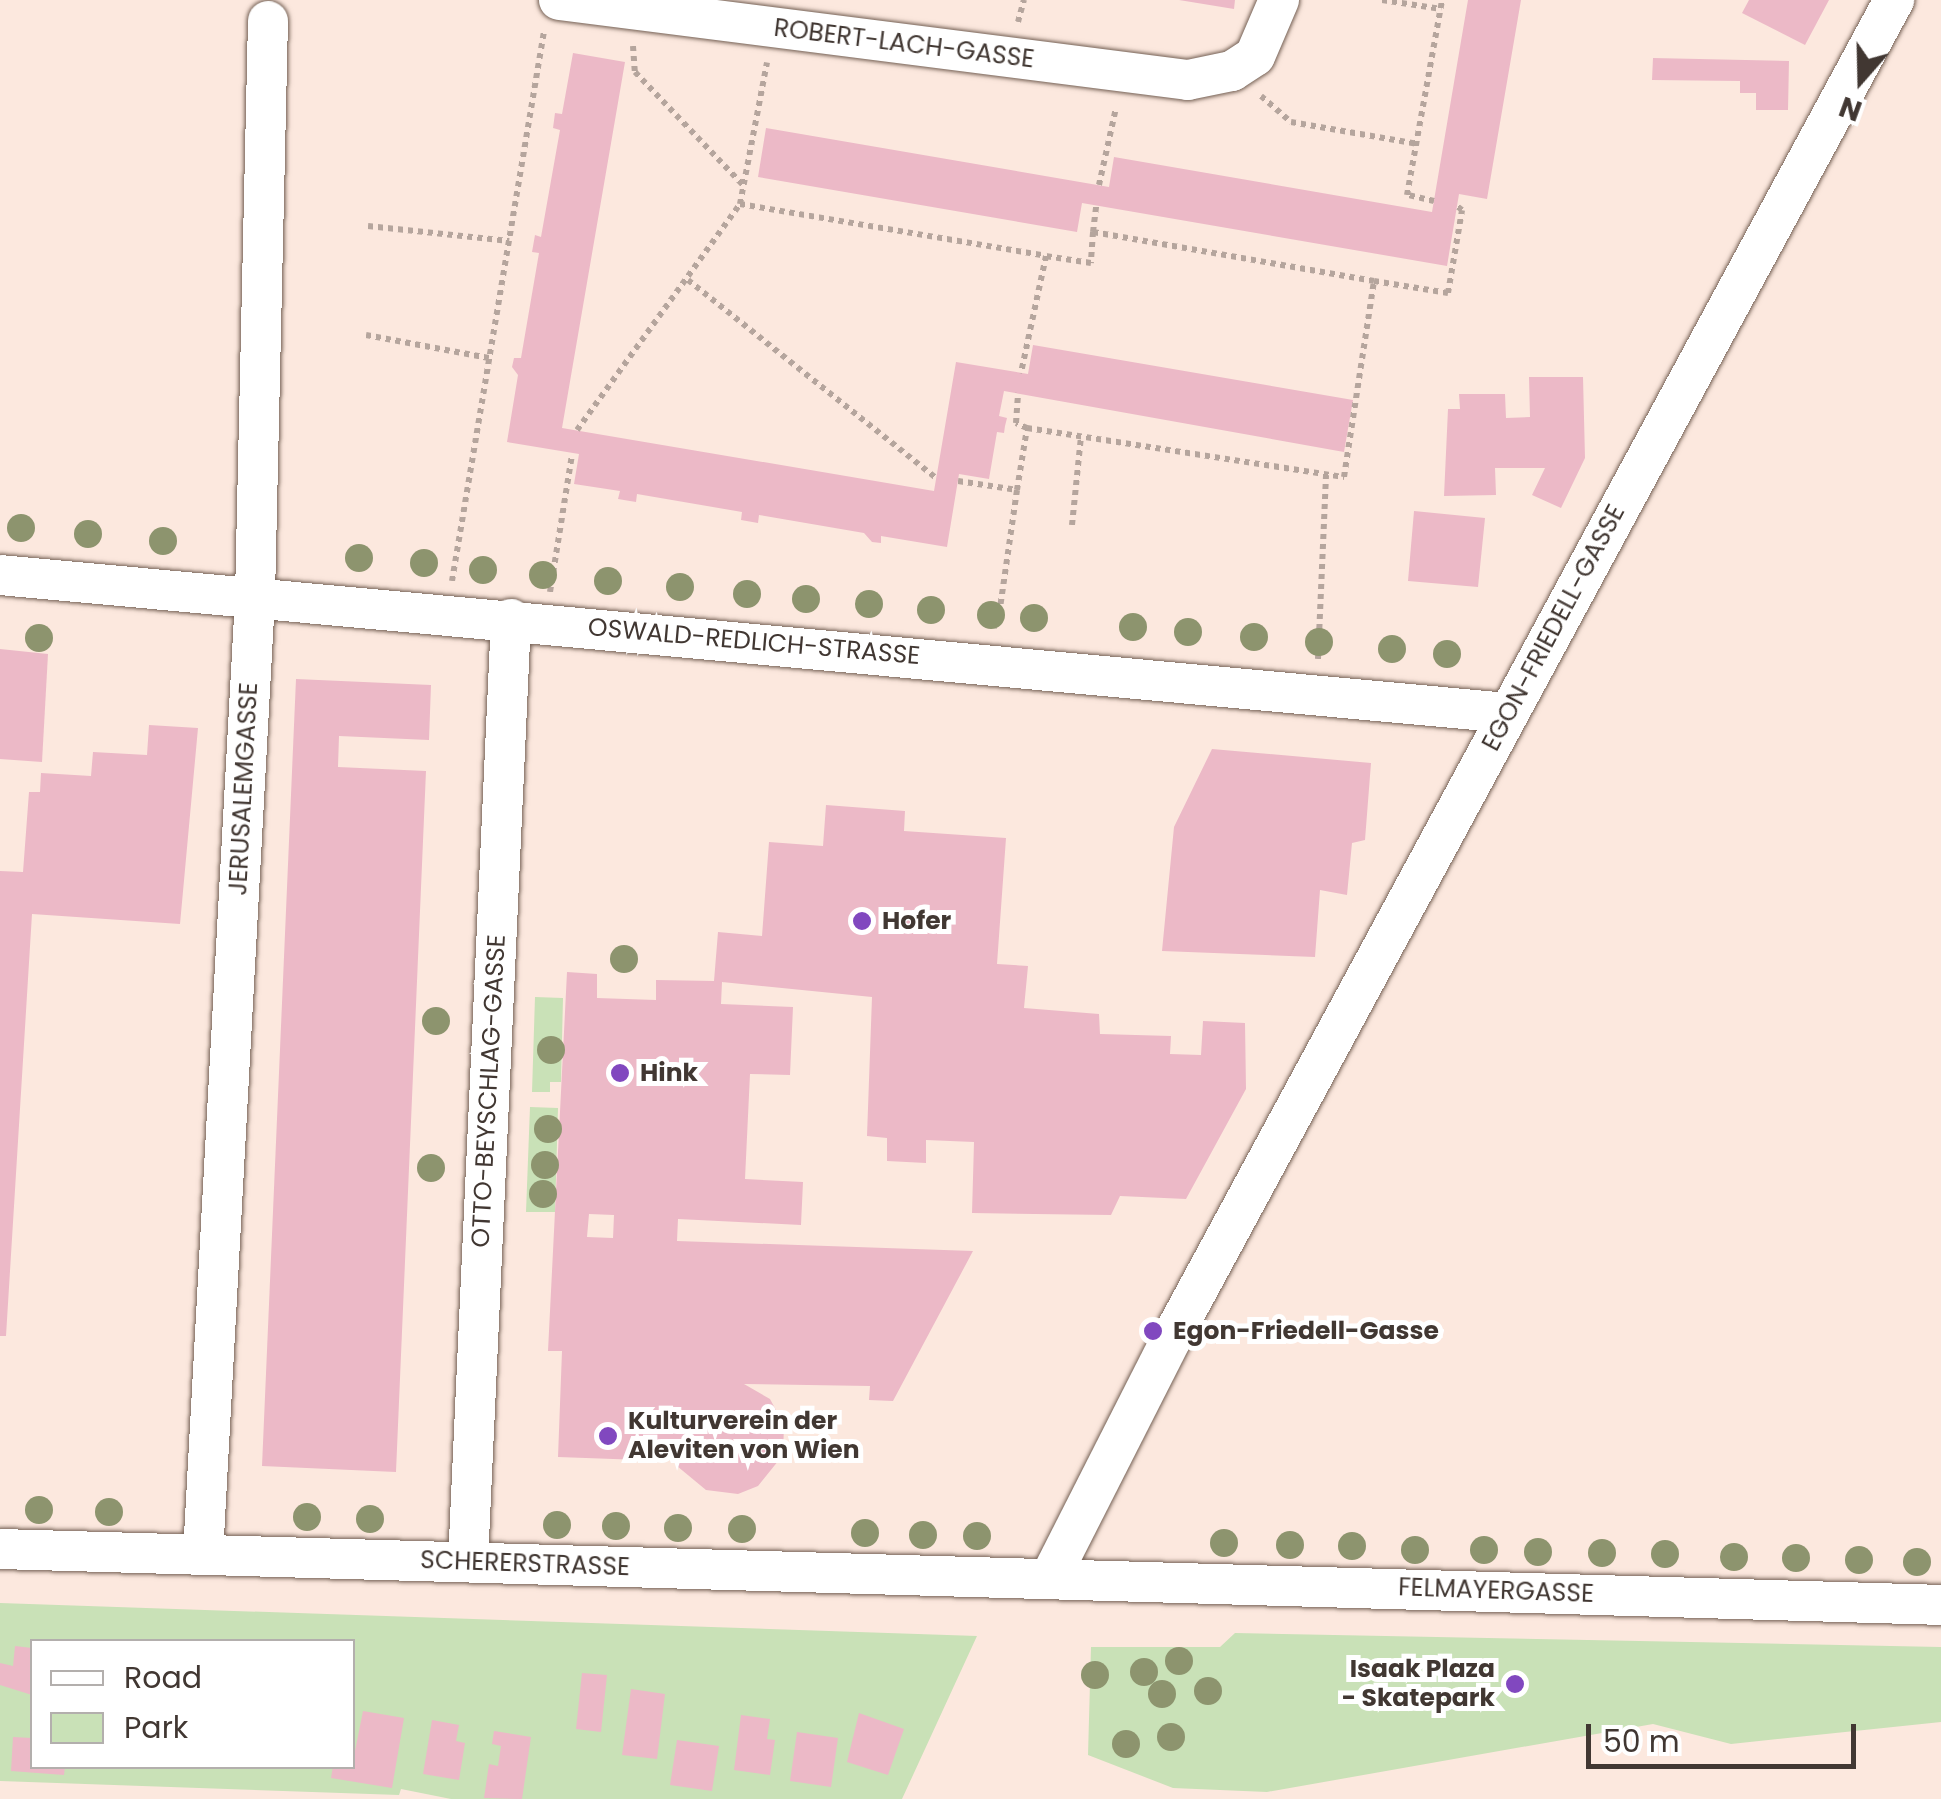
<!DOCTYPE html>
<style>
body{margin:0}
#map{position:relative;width:1941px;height:1799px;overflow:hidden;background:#fce8de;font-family:Poppins,sans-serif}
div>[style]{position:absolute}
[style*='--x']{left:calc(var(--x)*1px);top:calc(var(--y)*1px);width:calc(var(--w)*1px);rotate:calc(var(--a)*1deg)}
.green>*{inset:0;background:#c9e1b7}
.building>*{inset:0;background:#ecb9c7}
.path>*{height:6px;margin-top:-3px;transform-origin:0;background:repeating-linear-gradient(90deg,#b5a59d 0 5px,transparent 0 10px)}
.roads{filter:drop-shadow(0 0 2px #746054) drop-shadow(0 0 2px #746054)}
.street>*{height:40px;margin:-20px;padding:0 20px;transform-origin:20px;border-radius:20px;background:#fff}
.trees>*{width:28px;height:28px;margin:-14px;border-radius:50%;background:#8d946e}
.dots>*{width:28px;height:28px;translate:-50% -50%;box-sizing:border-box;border:5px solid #fff;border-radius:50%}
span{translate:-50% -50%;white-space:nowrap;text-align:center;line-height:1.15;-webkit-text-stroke:10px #fff;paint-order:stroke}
.street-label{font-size:25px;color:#413732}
.poi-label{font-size:25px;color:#413732;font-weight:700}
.left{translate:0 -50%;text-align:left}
.right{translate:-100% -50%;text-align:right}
.legend{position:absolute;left:30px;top:1639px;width:325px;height:130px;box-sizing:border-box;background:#fff;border:2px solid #b3afad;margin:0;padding:12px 18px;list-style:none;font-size:30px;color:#413732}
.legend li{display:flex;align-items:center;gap:20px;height:50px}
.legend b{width:50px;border:2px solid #b3afad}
.north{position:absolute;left:1811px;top:30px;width:100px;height:100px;-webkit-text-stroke:8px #fff;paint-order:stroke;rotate:200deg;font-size:28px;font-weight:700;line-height:40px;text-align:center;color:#413732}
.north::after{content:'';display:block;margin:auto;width:35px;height:45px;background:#413732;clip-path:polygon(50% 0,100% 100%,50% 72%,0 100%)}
.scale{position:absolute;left:1586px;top:1724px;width:270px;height:45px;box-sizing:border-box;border:5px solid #413732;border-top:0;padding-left:12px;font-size:30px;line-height:35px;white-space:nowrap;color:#413732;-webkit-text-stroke:8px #fff;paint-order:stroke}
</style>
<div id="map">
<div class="green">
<i style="clip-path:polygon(535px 997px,563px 998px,561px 1082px,550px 1082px,550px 1092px,532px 1092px)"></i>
<i style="clip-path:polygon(530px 1107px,558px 1108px,555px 1212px,526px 1212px)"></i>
<i style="clip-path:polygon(evenodd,0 1603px,977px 1636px,902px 1799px,451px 1799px,401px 1789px,399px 1795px,0 1781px,0 1603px,32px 1642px,352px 1642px,352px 1766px,32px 1766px,32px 1642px)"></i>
<i style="clip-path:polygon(1235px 1633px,1941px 1647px,1941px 1722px,1731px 1744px,1653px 1724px,1267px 1792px,1173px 1788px,1088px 1755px,1091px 1647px,1220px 1647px)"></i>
</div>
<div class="building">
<i style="clip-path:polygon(1179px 0,1235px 0,1234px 9px)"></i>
<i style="clip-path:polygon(1468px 0,1521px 0,1487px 199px,1459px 194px,1447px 266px,1082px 203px,1077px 232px,758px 177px,766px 128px,1109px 187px,1114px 157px,1432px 212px)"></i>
<i style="clip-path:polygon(1749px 0,1829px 0,1805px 45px,1742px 13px)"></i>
<i style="clip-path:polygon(573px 53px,625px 62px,562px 428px,934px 491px,956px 362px,1028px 374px,1033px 345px,1353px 400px,1344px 452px,1004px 391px,999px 416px,1007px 418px,1005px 426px,1004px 433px,997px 432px,989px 479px,959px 474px,947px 547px,881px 536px,881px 543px,872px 542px,864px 533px,759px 515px,758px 523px,741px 520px,742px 512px,637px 494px,636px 502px,618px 499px,620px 491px,574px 484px,579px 454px,507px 442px,518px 375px,512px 367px,514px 358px,521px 358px,539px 253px,532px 252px,535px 235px,541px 237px,560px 130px,553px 128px,555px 113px,562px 114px)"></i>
<i style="clip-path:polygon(1653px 58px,1789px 61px,1788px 110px,1756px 110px,1756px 93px,1740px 93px,1740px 81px,1652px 80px)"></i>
<i style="clip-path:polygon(1529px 377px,1583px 377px,1585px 458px,1561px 508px,1532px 495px,1545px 468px,1495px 468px,1496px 495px,1444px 496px,1448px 409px,1460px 409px,1459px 394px,1505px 394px,1506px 418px,1530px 417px)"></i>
<i style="clip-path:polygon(1414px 511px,1485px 518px,1478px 587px,1408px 581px)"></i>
<i style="clip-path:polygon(0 649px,48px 654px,42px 762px,0 759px)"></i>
<i style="clip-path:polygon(296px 679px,431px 685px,429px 740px,339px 736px,338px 767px,426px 771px,396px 1472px,262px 1466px)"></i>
<i style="clip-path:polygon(149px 725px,198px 728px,180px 924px,32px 914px,6px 1336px,0 1336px,0 871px,23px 872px,29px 792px,40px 792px,41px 773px,91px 776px,93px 752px,147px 755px)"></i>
<i style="clip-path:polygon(1212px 749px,1371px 763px,1365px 840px,1352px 843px,1347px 895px,1320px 890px,1315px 957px,1162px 951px,1174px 827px)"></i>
<i style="clip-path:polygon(evenodd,826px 805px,905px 811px,904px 831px,1006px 838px,997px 964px,1028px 966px,1024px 1008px,1099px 1014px,1100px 1034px,1171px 1036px,1170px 1054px,1201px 1055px,1203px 1021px,1245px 1023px,1246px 1089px,1186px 1199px,1120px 1196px,1111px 1215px,972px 1213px,974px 1142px,926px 1140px,926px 1163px,887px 1161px,887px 1138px,867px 1136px,872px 997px,722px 982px,721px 1004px,793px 1007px,790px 1075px,750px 1074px,745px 1179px,803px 1182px,801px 1225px,678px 1219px,677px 1241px,973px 1251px,893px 1401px,869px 1400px,870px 1386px,744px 1384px,770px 1399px,784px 1425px,783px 1455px,758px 1486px,738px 1494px,706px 1490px,677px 1466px,671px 1443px,642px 1442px,641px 1460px,558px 1457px,562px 1351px,548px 1351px,567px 972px,597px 974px,597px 998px,656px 1000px,656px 980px,714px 981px,718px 932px,762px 936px,769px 842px,823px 846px,826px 805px,589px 1214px,614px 1215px,613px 1238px,587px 1237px,589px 1214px)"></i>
<i style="clip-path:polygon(15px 1646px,32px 1648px,32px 1695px,0 1685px,0 1663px,13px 1666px)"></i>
<i style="clip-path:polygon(582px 1673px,607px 1675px,601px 1732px,576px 1729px)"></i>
<i style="clip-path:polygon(631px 1689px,665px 1694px,657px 1759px,622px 1755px)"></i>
<i style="clip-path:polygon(363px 1711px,404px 1718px,392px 1788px,331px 1778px,333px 1766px,352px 1766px)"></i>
<i style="clip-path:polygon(859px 1713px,904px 1729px,888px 1775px,847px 1762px)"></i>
<i style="clip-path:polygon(741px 1715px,770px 1719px,767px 1739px,775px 1740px,770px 1775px,734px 1770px)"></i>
<i style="clip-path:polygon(432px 1720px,459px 1725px,456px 1741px,465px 1743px,459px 1780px,423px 1774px)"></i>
<i style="clip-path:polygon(494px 1731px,531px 1737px,522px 1799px,484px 1798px,489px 1764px,498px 1766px,501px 1746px,492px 1744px)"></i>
<i style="clip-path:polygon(797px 1732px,838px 1738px,831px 1787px,790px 1781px)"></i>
<i style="clip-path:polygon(13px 1737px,32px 1738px,32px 1766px,65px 1766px,64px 1775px,11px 1771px)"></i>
<i style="clip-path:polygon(677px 1740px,719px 1746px,712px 1791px,670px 1785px)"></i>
</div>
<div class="path">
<i style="--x:1382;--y:0;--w:60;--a:8.7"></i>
<i style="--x:1018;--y:22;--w:23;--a:-75"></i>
<i style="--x:633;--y:46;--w:26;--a:86"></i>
<i style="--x:635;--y:72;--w:156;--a:46.3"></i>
<i style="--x:1261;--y:96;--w:40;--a:41"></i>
<i style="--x:1291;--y:122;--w:129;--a:9.8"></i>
<i style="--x:1099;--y:185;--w:79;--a:-77.6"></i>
<i style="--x:1434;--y:201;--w:28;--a:-167"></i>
<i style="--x:1407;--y:195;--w:198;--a:-79.8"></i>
<i style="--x:740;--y:204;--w:310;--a:9.6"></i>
<i style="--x:1046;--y:256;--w:120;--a:102.1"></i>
<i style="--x:368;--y:226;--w:142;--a:6.1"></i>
<i style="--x:1093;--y:232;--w:26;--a:-83"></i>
<i style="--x:688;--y:280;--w:317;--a:38.6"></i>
<i style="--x:1374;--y:281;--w:75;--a:9.2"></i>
<i style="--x:1448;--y:293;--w:84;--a:-80.4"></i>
<i style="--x:1462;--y:210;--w:6;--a:-141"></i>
<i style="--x:366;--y:335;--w:125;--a:10.6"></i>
<i style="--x:1027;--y:428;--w:321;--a:8.8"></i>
<i style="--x:1344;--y:477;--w:198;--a:-81.3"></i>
<i style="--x:1374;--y:281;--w:285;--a:-170.1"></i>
<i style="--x:1093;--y:232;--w:31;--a:94"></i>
<i style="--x:1091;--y:263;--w:46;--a:-171.2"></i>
<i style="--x:577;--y:430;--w:279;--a:-54.2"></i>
<i style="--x:740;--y:204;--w:144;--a:-79.2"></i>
<i style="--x:958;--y:481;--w:60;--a:8.7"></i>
<i style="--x:1017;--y:490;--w:140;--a:98.2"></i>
<i style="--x:1017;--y:490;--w:63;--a:-80.8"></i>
<i style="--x:1027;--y:428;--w:12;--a:-156"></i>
<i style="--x:1016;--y:423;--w:30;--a:-86"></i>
<i style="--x:1072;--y:525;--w:88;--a:-84.2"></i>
<i style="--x:452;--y:581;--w:558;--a:-80.5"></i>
<i style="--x:550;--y:592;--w:139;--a:-80.9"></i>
<i style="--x:1318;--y:659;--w:184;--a:-87.5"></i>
</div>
<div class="roads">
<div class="street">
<i style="--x:559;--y:0;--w:634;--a:7.25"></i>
<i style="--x:1188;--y:80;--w:45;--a:-11.6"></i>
<i style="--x:1232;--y:71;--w:27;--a:-33"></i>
<i style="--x:1255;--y:56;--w:61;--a:-66.8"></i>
<i style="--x:0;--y:575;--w:1514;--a:5.23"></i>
<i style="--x:0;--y:1549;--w:1942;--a:1.65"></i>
<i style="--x:203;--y:1555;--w:959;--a:-86.89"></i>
<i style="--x:255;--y:597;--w:576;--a:-88.71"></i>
<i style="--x:468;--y:1562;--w:944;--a:-87.39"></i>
<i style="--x:1050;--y:1578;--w:268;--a:-63.1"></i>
<i style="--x:1171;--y:1339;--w:1522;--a:-61.63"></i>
</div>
</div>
<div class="trees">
<i style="left:21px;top:528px"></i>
<i style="left:88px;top:534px"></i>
<i style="left:163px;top:541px"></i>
<i style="left:359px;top:558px"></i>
<i style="left:424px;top:563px"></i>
<i style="left:483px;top:570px"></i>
<i style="left:543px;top:575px"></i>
<i style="left:608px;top:581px"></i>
<i style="left:680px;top:587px"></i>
<i style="left:747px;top:594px"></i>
<i style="left:806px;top:599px"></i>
<i style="left:869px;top:604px"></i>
<i style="left:931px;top:610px"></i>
<i style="left:991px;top:615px"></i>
<i style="left:1034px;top:618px"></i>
<i style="left:1133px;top:627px"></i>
<i style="left:1188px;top:632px"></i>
<i style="left:1254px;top:637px"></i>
<i style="left:39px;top:638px"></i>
<i style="left:1319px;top:642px"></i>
<i style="left:1392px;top:649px"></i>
<i style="left:1447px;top:654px"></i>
<i style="left:624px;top:959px"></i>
<i style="left:436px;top:1021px"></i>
<i style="left:551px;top:1050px"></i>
<i style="left:548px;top:1129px"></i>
<i style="left:545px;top:1165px"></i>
<i style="left:431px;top:1168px"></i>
<i style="left:543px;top:1194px"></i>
<i style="left:39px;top:1510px"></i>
<i style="left:109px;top:1512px"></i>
<i style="left:307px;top:1517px"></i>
<i style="left:370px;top:1519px"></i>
<i style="left:557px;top:1525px"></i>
<i style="left:616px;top:1526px"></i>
<i style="left:678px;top:1528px"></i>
<i style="left:742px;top:1529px"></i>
<i style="left:865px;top:1533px"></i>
<i style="left:923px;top:1535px"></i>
<i style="left:977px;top:1536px"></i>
<i style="left:1224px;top:1543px"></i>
<i style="left:1290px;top:1545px"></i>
<i style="left:1352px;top:1546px"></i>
<i style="left:1415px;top:1550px"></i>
<i style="left:1484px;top:1550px"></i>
<i style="left:1538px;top:1552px"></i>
<i style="left:1602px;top:1553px"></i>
<i style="left:1665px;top:1554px"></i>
<i style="left:1734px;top:1557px"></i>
<i style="left:1796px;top:1558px"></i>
<i style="left:1859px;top:1560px"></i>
<i style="left:1917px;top:1562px"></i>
<i style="left:1179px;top:1661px"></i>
<i style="left:1144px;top:1672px"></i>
<i style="left:1095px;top:1675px"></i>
<i style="left:1208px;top:1691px"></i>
<i style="left:1162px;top:1694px"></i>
<i style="left:1171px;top:1737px"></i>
<i style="left:1126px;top:1744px"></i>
</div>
<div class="dots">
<i style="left:862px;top:921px;background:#8148bf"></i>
<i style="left:620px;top:1073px;background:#8148bf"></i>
<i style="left:1153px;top:1331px;background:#8148bf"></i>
<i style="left:608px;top:1436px;background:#8148bf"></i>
<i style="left:1515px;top:1684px;background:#8148bf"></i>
</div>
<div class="street-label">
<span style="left:904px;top:44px;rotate:7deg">ROBERT-LACH-GASSE</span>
<span style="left:1554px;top:628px;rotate:-62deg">EGON-FRIEDELL-GASSE</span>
<span style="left:754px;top:642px;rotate:5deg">OSWALD-REDLICH-STRASSE</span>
<span style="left:244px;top:789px;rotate:-87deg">JERUSALEMGASSE</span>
<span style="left:489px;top:1091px;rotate:-87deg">OTTO-BEYSCHLAG-GASSE</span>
<span style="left:525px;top:1564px;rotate:2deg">SCHERERSTRASSE</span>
<span style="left:1496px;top:1591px;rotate:2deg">FELMAYERGASSE</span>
</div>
<div class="poi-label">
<span class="left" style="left:882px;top:921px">Hofer</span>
<span class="left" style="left:640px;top:1073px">Hink</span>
<span class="left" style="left:1173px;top:1331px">Egon-Friedell-Gasse</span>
<span class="left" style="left:628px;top:1436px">Kulturverein der<br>Aleviten von Wien</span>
<span class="right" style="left:1495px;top:1684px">Isaak Plaza<br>- Skatepark</span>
</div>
<ul class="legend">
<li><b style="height:12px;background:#fff"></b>Road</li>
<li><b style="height:28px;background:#c9e1b7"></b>Park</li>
</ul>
<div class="north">N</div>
<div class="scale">50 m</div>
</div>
